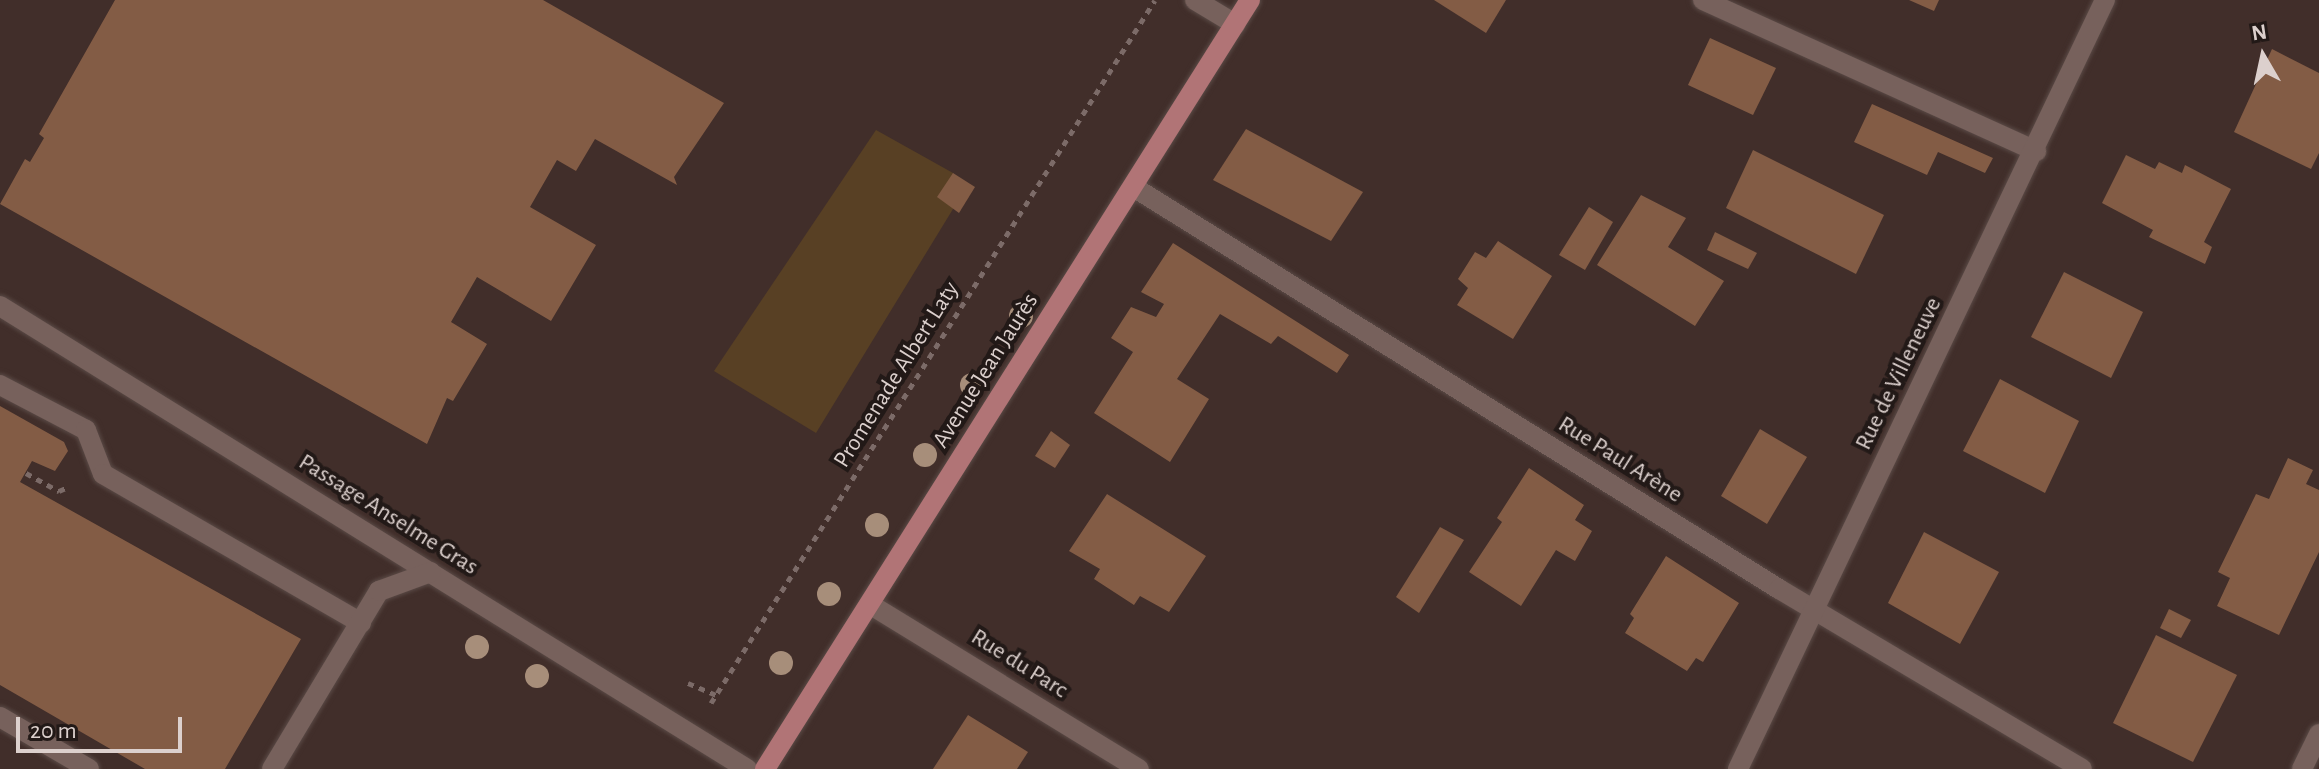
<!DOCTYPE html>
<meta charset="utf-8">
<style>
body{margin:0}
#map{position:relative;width:2319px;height:769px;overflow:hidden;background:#412e2a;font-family:"Alegreya Sans",sans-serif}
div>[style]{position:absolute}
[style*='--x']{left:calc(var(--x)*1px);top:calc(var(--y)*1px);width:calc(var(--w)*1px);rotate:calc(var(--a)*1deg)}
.green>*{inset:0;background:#584024}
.building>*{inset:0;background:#835c45}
.path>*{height:5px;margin-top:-2.5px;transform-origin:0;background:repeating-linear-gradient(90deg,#7c6b68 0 6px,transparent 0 12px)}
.roads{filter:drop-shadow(0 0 2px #5a4a46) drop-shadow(0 0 2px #5a4a46)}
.minor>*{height:20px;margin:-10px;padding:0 10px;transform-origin:10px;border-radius:10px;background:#77615c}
.major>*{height:20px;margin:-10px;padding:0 10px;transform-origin:10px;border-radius:10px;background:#b17476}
.trees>*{width:24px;height:24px;margin:-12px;border-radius:50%;background:#a78e7a}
span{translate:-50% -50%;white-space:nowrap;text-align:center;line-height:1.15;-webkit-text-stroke:8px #221917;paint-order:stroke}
.street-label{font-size:24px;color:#dcd0cd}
.north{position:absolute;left:2223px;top:16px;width:80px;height:80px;-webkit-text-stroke:6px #221917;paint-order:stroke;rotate:351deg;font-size:22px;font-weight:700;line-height:32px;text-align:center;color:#dcd0cd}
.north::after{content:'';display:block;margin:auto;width:28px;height:36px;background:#dcd0cd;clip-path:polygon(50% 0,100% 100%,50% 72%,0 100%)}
.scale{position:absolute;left:16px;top:717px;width:166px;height:36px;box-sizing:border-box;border:4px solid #dcd0cd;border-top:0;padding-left:10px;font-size:24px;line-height:28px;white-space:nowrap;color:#dcd0cd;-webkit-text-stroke:6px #221917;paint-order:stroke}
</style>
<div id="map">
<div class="green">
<i style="clip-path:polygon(876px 130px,953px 173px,953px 209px,816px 433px,714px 371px)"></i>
</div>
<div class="building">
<i style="clip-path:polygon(115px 0,543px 0,724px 103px,674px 177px,677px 185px,595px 139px,576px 171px,557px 160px,530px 207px,596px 245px,551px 321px,477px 277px,451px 322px,487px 344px,453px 401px,447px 398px,427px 444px,0 204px,25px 159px,30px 162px,44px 138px,39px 134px)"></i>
<i style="clip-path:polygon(1434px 0,1506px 0,1486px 33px)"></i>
<i style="clip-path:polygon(1909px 0,1939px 0,1934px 11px)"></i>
<i style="clip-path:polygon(1710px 38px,1776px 68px,1753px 115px,1688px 85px)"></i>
<i style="clip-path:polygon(2272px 49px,2319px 73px,2319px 153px,2311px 169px,2234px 132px)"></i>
<i style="clip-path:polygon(1872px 104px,1993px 158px,1985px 173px,1938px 152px,1927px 175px,1854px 142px)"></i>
<i style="clip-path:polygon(1246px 129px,1363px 192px,1331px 241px,1213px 180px)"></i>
<i style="clip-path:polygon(1753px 150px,1884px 215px,1856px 274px,1726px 208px)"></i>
<i style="clip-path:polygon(2126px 155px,2155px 169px,2159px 162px,2182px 173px,2185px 165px,2231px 189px,2204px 242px,2212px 247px,2205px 264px,2149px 237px,2153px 230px,2102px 203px)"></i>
<i style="clip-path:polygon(953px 173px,975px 187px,959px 213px,937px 197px)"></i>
<i style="clip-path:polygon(1641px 195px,1686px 218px,1668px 247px,1724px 281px,1695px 326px,1597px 265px)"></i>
<i style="clip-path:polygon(1589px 207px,1613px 222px,1585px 270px,1559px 255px)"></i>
<i style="clip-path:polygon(1715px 232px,1757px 253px,1748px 269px,1707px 250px)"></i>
<i style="clip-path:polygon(1498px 241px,1552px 276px,1513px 339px,1457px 305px,1468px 288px,1458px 279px,1475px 252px,1486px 258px)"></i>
<i style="clip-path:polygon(1173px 243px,1349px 355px,1337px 373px,1278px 336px,1271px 344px,1220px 314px,1177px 379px,1209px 399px,1170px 462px,1094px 413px,1133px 352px,1111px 338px,1131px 307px,1156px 317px,1164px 304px,1141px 292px)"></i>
<i style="clip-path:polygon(2064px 272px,2143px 312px,2111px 378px,2031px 337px)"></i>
<i style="clip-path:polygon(2000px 379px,2079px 421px,2045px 493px,1963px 451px)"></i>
<i style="clip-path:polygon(0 406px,64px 442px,68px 451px,55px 471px,32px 461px,20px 482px,301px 639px,225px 769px,145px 769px,0 685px)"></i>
<i style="clip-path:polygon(1760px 429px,1807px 457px,1767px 524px,1721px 496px)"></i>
<i style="clip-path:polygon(1051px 431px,1070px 445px,1055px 468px,1035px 456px)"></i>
<i style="clip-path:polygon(2288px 458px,2313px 470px,2306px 484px,2319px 490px,2319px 552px,2279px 635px,2217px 606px,2230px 578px,2218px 572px,2256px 494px,2269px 499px)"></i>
<i style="clip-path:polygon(1529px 468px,1584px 505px,1575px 520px,1592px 531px,1575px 561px,1556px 550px,1521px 606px,1469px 572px,1502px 522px,1497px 518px)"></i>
<i style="clip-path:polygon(1107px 494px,1206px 556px,1169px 612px,1140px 596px,1134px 605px,1094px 579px,1100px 569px,1069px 551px)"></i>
<i style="clip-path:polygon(1440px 527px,1464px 540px,1419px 613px,1396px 597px)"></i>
<i style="clip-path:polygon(1924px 532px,1999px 572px,1960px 644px,1888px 603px)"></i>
<i style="clip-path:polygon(1666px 556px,1739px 603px,1703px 662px,1696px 658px,1687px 671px,1625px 633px,1634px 618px,1630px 614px)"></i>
<i style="clip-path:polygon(2169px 609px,2191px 620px,2181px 638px,2160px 628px)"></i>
<i style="clip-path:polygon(2156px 635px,2237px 675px,2193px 762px,2113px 723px)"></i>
<i style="clip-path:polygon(968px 715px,1028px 752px,1017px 769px,933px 769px)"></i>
</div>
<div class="path">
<i style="--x:26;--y:473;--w:38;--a:29"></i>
<i style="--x:59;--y:491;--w:10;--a:-24"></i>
<i style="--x:688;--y:683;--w:30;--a:23"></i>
<i style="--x:711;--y:703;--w:831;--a:-57.72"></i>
</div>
<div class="roads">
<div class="minor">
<i style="--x:1195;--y:0;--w:47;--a:31"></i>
<i style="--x:1703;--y:0;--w:366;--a:24.4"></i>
<i style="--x:1135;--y:188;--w:759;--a:31.91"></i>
<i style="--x:1779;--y:589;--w:352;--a:30.7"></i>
<i style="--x:0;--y:306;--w:879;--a:31.79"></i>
<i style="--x:0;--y:385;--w:97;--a:27.6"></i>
<i style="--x:86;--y:430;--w:47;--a:68.9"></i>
<i style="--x:103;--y:474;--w:298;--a:30"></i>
<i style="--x:871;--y:605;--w:314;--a:31.5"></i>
<i style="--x:0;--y:717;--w:103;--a:30.3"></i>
<i style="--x:272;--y:769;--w:208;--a:-59"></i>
<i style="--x:379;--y:591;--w:55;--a:-20.1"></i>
<i style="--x:1738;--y:769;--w:852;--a:-64.49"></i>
<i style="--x:2302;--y:769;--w:39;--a:-64"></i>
</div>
<div class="major">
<i style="--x:765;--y:769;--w:909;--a:-57.76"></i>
</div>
</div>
<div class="trees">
<i style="left:1021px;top:316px"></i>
<i style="left:972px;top:385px"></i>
<i style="left:925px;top:455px"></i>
<i style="left:877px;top:525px"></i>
<i style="left:829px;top:594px"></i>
<i style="left:477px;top:647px"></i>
<i style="left:781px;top:663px"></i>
<i style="left:537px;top:676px"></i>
</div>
<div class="street-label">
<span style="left:986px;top:371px;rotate:-58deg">Avenue Jean Jaurès</span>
<span style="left:1899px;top:374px;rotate:-64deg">Rue de Villeneuve</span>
<span style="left:897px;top:375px;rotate:-58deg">Promenade Albert Laty</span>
<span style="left:1620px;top:460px;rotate:32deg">Rue Paul Arène</span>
<span style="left:388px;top:515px;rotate:32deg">Passage Anselme Gras</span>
<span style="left:1019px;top:664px;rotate:32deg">Rue du Parc</span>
</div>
<div class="north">N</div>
<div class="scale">20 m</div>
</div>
